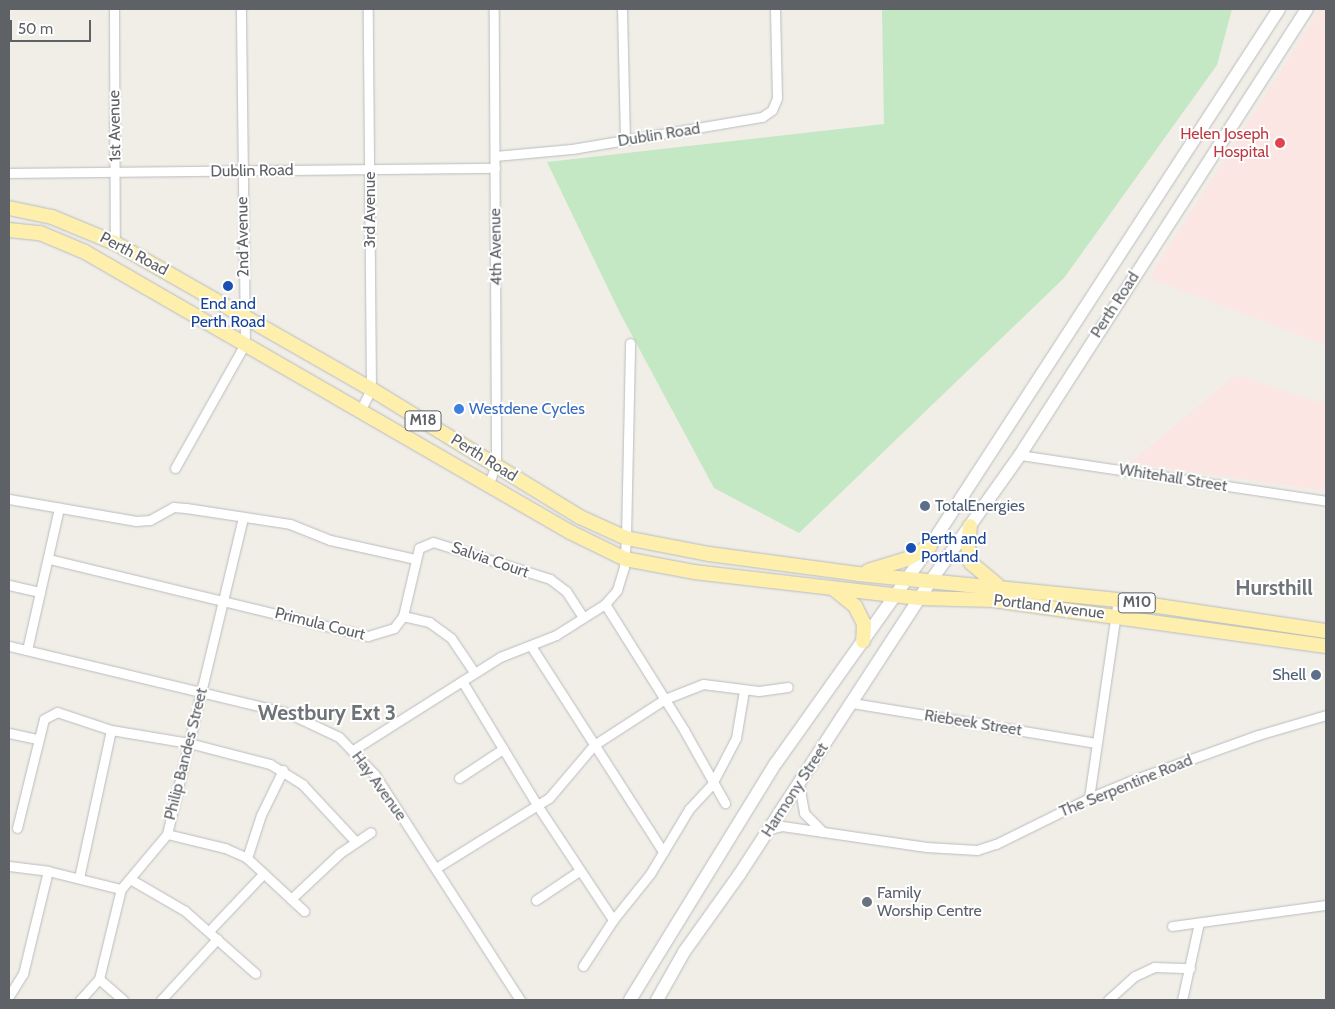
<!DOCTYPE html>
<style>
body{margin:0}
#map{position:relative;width:1335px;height:1009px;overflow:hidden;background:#f0eee6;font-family:Cabin,sans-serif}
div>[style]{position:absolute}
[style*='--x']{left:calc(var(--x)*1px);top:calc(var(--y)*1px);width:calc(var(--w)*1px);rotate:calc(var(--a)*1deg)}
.medical>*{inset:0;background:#fbe6e4}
.green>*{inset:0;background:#c4e7c4}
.roads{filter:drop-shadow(0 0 1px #b9bcc0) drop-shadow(0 0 1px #b9bcc0)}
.minor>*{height:9px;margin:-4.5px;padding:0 4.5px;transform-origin:4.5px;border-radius:4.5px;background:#fff}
.secondary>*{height:12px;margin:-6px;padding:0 6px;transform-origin:6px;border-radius:6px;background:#fff}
.primary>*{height:14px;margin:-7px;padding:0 7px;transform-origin:7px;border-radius:7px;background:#feefad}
.dots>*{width:14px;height:14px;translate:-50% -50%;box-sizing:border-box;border:2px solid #fff;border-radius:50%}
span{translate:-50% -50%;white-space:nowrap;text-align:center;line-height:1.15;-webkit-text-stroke:4px #fff;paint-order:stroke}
.shield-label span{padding:1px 4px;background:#fff;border:1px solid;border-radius:4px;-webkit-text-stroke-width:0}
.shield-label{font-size:15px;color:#5e6266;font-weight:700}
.street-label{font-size:16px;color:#5e6266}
.health-label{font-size:16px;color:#be3a42}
.right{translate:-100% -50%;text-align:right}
.transit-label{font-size:16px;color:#164399}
.left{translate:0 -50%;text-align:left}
.shop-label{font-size:16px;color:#366cbe}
.service-label{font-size:16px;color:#4e5e75}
.worship-label{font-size:16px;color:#5b616d}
.district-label{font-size:21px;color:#6f7478;font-weight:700}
.frame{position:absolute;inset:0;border:10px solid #5e6266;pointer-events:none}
.scale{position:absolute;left:10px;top:20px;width:81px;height:22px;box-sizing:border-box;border:2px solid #5e6266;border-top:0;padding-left:6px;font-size:15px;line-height:18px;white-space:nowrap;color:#5e6266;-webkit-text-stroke:4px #fff;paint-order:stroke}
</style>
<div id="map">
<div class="medical">
<i style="clip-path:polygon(1320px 9px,1326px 9px,1326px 345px,1149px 278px)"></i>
<i style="clip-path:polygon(1236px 375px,1321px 403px,1326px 388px,1326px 491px,1130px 463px)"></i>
</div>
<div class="green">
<i style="clip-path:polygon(882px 9px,1232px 9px,1217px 65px,1064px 278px,799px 533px,714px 488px,620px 313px,547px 162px,884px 124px)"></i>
</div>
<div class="roads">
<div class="minor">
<i style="--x:114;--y:9;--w:234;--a:89.8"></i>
<i style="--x:622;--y:9;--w:131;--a:88.7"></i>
<i style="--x:495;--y:156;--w:77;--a:-5.2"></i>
<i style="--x:572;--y:149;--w:193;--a:-9.6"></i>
<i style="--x:762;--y:117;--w:12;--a:-35"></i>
<i style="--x:772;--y:110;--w:13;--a:-67"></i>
<i style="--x:777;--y:98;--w:89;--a:-91.3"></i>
<i style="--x:9;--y:173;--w:486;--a:-0.6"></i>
<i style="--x:361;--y:409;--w:22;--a:-63"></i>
<i style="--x:371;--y:389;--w:380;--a:-90.5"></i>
<i style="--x:1020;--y:455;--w:309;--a:8.5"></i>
<i style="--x:175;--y:468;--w:142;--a:-60.6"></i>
<i style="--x:245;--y:344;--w:335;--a:-90.7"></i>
<i style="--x:489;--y:483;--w:19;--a:-69"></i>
<i style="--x:496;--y:465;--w:14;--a:-90"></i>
<i style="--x:496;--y:451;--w:442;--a:-90.3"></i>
<i style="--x:9;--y:499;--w:129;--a:9.8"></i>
<i style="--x:136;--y:521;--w:14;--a:-4"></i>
<i style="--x:150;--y:520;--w:26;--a:-29"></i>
<i style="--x:173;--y:507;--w:13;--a:4"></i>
<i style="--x:186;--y:508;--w:105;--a:8.7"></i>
<i style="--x:290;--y:524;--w:43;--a:21.8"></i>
<i style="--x:330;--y:540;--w:87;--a:12.6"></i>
<i style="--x:49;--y:559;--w:328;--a:13.6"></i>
<i style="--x:368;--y:636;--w:27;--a:-17"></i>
<i style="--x:394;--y:628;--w:15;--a:-53"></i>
<i style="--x:403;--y:616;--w:27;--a:13"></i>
<i style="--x:429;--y:622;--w:27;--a:36"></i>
<i style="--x:451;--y:638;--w:41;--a:55.9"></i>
<i style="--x:9;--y:585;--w:32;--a:13"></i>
<i style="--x:605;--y:604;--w:149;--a:57.9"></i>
<i style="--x:684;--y:730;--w:84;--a:60.7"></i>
<i style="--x:403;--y:616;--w:70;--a:-76.8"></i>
<i style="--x:419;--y:548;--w:15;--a:-23"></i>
<i style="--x:433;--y:542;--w:123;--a:17.5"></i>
<i style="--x:550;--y:579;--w:20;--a:37"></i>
<i style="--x:566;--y:591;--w:31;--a:57"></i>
<i style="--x:9;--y:646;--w:287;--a:13.5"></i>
<i style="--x:288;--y:713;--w:56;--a:25.2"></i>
<i style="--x:339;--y:737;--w:52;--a:46.5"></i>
<i style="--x:375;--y:775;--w:268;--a:57.2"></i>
<i style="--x:531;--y:646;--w:245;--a:57.3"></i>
<i style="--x:27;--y:650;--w:146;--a:-77.3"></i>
<i style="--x:462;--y:681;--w:145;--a:58.8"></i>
<i style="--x:537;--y:805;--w:138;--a:56.5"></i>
<i style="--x:852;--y:703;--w:246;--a:9.3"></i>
<i style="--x:9;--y:733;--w:29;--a:12"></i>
<i style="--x:353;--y:750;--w:174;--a:-32.3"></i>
<i style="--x:500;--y:657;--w:60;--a:-21.4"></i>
<i style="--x:556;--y:635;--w:58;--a:-32.3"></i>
<i style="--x:605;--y:604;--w:18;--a:-49"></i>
<i style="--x:617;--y:590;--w:24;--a:-73"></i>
<i style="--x:624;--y:567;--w:29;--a:-86"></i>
<i style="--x:626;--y:538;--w:195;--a:-88.8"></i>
<i style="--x:459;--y:778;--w:53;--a:-33.4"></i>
<i style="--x:799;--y:784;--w:29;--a:80"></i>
<i style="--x:804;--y:813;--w:27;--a:45"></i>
<i style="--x:1089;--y:798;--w:200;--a:-81.7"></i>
<i style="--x:17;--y:828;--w:112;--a:-76.1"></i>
<i style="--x:44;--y:719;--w:15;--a:-28"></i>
<i style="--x:57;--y:712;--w:57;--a:18.4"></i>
<i style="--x:111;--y:730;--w:79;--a:9.5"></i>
<i style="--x:189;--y:743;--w:84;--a:14.5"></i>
<i style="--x:270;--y:764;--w:39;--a:32"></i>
<i style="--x:303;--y:785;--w:76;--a:47.1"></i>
<i style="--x:769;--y:829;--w:13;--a:-13"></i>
<i style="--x:782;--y:826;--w:146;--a:8.3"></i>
<i style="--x:926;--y:847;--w:51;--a:3.4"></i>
<i style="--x:977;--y:850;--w:20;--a:-18"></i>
<i style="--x:996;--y:844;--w:104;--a:-26.3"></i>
<i style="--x:1089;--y:798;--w:44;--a:-22.5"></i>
<i style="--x:1130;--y:781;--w:136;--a:-19.8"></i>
<i style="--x:1258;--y:735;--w:71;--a:-16.4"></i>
<i style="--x:167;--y:834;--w:60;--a:13.6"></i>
<i style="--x:225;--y:848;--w:24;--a:24"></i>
<i style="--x:247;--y:858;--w:78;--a:42.9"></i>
<i style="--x:247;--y:858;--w:45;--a:-72"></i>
<i style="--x:261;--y:815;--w:50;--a:-63.9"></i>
<i style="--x:9;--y:866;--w:39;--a:7"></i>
<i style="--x:48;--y:871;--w:75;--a:13.9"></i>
<i style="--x:436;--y:868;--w:133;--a:-31.8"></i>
<i style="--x:549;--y:798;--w:70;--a:-49.7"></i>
<i style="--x:594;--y:745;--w:85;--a:-32.9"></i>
<i style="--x:665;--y:699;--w:41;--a:-21.5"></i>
<i style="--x:703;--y:684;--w:56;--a:7.1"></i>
<i style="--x:759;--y:691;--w:29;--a:-8"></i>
<i style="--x:79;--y:878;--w:151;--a:-77.8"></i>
<i style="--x:130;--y:879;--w:64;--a:30.2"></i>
<i style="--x:185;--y:911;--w:94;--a:41.5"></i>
<i style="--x:291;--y:899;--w:67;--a:-43.2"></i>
<i style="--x:340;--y:853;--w:37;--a:-34"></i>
<i style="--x:536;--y:900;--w:52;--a:-34"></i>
<i style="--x:1172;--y:926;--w:155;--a:-7.8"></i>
<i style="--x:209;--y:931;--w:79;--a:-46.5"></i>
<i style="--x:583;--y:966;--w:55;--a:-56.9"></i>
<i style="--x:613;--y:920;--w:59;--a:-51.2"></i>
<i style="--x:650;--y:874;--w:76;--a:-59"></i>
<i style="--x:689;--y:809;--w:34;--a:-47"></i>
<i style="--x:712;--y:784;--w:52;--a:-62.4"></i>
<i style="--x:736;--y:738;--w:49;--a:-80.5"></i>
<i style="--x:99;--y:979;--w:32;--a:41"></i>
<i style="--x:9;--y:996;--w:26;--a:-58"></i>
<i style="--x:23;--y:974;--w:106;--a:-76.4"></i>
<i style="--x:80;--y:1000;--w:28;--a:-48"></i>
<i style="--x:99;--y:979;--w:93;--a:-76.3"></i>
<i style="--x:121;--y:889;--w:72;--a:-50.1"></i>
<i style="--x:167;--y:834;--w:326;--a:-76.5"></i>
<i style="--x:161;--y:1000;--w:83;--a:-47.4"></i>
<i style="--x:1108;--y:1000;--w:36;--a:-42"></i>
<i style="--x:1135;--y:976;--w:21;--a:-25"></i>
<i style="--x:1154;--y:967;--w:36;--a:2"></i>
<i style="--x:1182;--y:1000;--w:79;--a:-77.6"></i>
</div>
<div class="secondary">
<i style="--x:630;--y:1000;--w:278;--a:-58.4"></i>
<i style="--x:776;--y:763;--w:266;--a:-54.6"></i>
<i style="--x:930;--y:546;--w:640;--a:-56.98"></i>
<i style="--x:657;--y:1000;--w:55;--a:-60.6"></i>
<i style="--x:684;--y:952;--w:95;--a:-54.5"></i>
<i style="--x:739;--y:875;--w:353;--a:-56.9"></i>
<i style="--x:932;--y:579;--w:152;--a:-54.6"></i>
<i style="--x:1020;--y:455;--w:530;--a:-57.24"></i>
</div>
<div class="primary">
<i style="--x:9;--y:208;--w:44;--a:11.8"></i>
<i style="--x:52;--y:217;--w:68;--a:22.4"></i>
<i style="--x:115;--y:243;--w:295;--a:29.7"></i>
<i style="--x:371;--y:389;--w:245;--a:31.5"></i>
<i style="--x:580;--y:517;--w:51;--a:24.5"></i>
<i style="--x:626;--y:538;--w:85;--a:10.9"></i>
<i style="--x:709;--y:554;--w:150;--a:7.6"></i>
<i style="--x:858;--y:574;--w:261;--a:5.7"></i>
<i style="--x:1118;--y:600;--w:210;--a:8.5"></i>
<i style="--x:9;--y:230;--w:31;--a:6"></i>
<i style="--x:40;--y:233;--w:49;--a:22.9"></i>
<i style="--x:85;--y:252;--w:560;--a:30"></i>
<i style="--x:570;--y:532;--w:61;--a:26.1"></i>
<i style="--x:625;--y:559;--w:70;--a:10.7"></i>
<i style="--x:694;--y:572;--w:227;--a:6.6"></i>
<i style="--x:920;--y:598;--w:73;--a:1.6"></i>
<i style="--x:993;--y:600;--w:336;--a:7.9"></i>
<i style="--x:970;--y:526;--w:20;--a:96"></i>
<i style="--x:968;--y:546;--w:17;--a:80"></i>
<i style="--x:971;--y:563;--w:33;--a:40"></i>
<i style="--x:868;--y:571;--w:41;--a:-17.1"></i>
<i style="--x:907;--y:559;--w:26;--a:-29"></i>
<i style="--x:834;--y:589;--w:27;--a:39"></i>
<i style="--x:855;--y:606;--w:20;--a:63"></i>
<i style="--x:864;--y:624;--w:17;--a:93"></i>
</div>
</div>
<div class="dots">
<i style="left:1280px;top:143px;background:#e0444e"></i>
<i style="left:228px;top:286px;background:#1a4fb4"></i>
<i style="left:459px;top:409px;background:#3f7fe0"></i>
<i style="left:925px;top:506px;background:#5c6f8a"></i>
<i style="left:911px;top:548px;background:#1a4fb4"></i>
<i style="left:1316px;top:675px;background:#5c6f8a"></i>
<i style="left:867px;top:902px;background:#6b7280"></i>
</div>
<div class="shield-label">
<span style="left:423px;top:421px">M18</span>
<span style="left:1137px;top:603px">M10</span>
</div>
<div class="street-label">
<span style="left:115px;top:126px;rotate:-91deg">1st Avenue</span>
<span style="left:659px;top:135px;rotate:-9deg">Dublin Road</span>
<span style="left:252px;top:171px;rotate:-1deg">Dublin Road</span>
<span style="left:370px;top:210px;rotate:-90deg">3rd Avenue</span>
<span style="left:243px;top:237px;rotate:-91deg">2nd Avenue</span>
<span style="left:496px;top:247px;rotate:-91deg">4th Avenue</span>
<span style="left:134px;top:254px;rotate:28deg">Perth Road</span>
<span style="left:1115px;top:305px;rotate:-57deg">Perth Road</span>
<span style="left:484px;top:458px;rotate:32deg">Perth Road</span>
<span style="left:1173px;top:478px;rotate:9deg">Whitehall Street</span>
<span style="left:490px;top:560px;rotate:19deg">Salvia Court</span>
<span style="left:1049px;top:607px;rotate:7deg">Portland Avenue</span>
<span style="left:320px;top:624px;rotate:14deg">Primula Court</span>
<span style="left:973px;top:723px;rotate:9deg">Riebeek Street</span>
<span style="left:186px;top:754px;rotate:-76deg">Philip Bandes Street</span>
<span style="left:379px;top:786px;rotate:54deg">Hay Avenue</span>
<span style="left:1126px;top:786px;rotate:-22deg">The Serpentine Road</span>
<span style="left:795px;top:790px;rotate:-57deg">Harmony Street</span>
</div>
<div class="health-label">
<span class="right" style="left:1269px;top:143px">Helen Joseph<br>Hospital</span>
</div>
<div class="transit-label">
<span style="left:228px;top:313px">End and<br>Perth Road</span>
<span class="left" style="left:921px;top:548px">Perth and<br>Portland</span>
</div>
<div class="shop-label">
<span class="left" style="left:469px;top:409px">Westdene Cycles</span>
</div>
<div class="service-label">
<span class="left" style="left:935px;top:506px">TotalEnergies</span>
<span class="right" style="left:1306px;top:675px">Shell</span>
</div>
<div class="worship-label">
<span class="left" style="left:877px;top:902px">Family<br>Worship Centre</span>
</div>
<div class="district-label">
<span style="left:1274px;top:588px">Hursthill</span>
<span style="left:327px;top:713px">Westbury Ext 3</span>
</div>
<div class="frame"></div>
<div class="scale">50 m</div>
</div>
